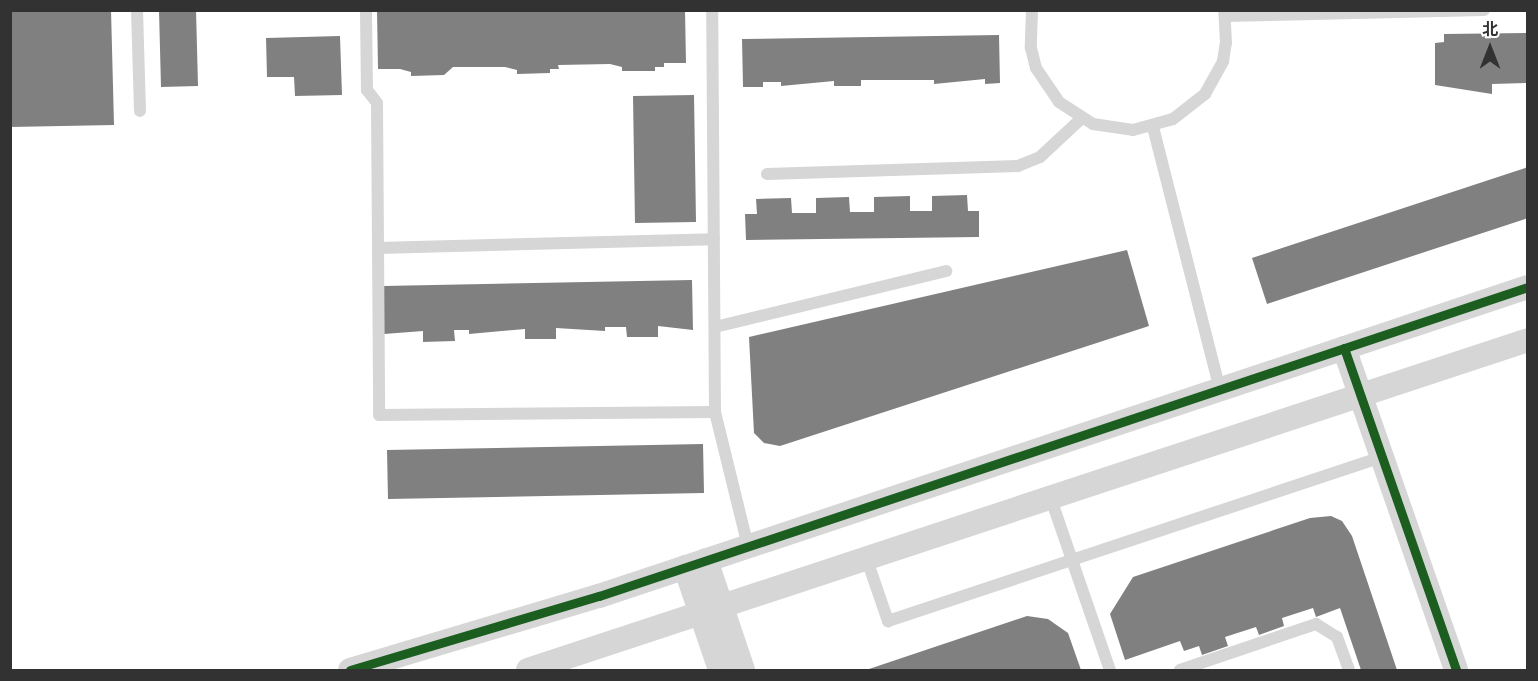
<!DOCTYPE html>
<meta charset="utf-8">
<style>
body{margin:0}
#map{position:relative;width:1538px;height:681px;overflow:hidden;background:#fff;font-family:"Fira Sans Condensed","Noto Sans SC",sans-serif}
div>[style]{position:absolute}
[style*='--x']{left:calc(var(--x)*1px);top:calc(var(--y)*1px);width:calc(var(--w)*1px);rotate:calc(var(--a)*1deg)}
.building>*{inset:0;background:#808080}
.service>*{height:12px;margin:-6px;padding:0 6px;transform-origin:6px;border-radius:6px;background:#d6d6d6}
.minor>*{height:24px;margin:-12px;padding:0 12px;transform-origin:12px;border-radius:12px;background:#d6d6d6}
.cycleway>*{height:9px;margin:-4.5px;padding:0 4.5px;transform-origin:4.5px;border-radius:4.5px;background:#1b5e20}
span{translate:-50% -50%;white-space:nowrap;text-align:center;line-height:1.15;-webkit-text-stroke:6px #fff;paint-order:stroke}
.frame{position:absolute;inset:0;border:12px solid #323232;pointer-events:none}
.north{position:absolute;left:1460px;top:18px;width:60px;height:60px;-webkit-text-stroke:4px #fff;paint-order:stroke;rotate:0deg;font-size:16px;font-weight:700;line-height:24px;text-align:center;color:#323232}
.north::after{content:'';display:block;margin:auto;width:21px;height:27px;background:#323232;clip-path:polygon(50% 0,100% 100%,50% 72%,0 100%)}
</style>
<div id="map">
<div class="building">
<i style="clip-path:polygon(10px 10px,111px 10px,114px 125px,10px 127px)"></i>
<i style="clip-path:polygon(159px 10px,196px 10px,198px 86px,161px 87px)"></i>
<i style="clip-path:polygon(377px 10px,685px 10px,686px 63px,664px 63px,664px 67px,655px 67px,655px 71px,622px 71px,622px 67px,610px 64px,558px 65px,559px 69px,550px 69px,550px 73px,517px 74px,517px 70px,505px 67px,453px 67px,444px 75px,411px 76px,411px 72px,400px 69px,378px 69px)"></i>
<i style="clip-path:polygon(1528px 33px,1528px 83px,1492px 84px,1492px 94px,1435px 85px,1435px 43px,1444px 42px,1444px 34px)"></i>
<i style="clip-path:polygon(999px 35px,1000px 83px,985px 84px,985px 79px,934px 84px,934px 80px,861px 80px,861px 86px,834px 86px,834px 81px,781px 86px,781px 82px,763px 82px,763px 87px,743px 87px,742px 39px)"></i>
<i style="clip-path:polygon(340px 36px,342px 95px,295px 96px,294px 77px,267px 77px,266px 38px)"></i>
<i style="clip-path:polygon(694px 95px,696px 222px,635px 223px,633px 96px)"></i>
<i style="clip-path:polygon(1528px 167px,1528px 218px,1267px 304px,1252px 258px)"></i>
<i style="clip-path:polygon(967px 195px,968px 211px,979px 211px,979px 237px,746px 240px,745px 214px,757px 214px,756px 199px,791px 198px,792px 213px,816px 213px,816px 198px,849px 197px,850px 212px,874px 212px,874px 197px,910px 196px,910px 211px,932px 211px,932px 196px)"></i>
<i style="clip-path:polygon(1127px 250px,1149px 326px,780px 446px,764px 443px,754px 433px,749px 337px)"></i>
<i style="clip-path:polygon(692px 280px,693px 330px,658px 326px,658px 337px,627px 337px,626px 327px,605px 327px,605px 331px,556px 328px,556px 339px,525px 339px,525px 329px,469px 334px,469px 330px,454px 330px,455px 341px,423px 342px,423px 331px,384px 334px,383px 286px)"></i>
<i style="clip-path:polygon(703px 444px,704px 493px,388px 499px,387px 450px)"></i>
<i style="clip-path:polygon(1331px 516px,1342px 521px,1352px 536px,1397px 670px,1361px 670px,1340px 608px,1316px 617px,1313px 608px,1282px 618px,1284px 626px,1259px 635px,1256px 627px,1225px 637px,1228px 646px,1202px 655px,1199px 646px,1184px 651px,1180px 641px,1125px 660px,1110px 614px,1133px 577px,1310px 518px)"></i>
<i style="clip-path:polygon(1027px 616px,1048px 619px,1068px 633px,1081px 670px,866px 670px)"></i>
</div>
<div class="service">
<i style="--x:137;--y:10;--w:101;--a:88.3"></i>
<i style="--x:366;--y:10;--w:80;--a:89.3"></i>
<i style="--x:367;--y:90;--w:16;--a:52"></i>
<i style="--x:377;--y:103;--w:312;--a:89.6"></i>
<i style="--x:379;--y:415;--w:336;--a:-0.5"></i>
<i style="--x:715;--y:412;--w:402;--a:-90.4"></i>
<i style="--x:1032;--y:10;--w:38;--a:92"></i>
<i style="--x:1031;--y:48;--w:21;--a:76"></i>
<i style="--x:1036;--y:68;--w:41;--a:55.9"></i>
<i style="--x:1059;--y:102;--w:40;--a:32.9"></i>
<i style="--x:1093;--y:124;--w:40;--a:8.5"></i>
<i style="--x:1133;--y:130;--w:41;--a:-15.4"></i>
<i style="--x:1173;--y:119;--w:41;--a:-38"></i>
<i style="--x:1205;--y:94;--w:38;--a:-61"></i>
<i style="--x:1223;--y:61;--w:18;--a:-81"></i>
<i style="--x:1226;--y:43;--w:33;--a:-93"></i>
<i style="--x:1225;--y:16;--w:259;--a:-1.3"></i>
<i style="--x:1153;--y:127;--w:270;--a:75.7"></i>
<i style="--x:767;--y:174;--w:251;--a:-1.8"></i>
<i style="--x:1018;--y:166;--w:24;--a:-22"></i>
<i style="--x:1040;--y:157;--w:57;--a:-42.9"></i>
<i style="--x:378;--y:248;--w:336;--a:-1.5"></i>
<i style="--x:715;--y:327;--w:238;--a:-13.6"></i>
<i style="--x:715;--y:412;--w:138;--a:76.2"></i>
<i style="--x:1051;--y:499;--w:181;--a:71"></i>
<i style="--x:867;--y:560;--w:65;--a:71"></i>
<i style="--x:888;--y:621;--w:521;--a:-18.37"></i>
<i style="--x:1180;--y:670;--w:144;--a:-18.7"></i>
<i style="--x:1316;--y:624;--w:25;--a:32"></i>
<i style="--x:1337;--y:637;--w:35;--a:70"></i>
</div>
<div class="minor">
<i style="--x:1344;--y:348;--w:341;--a:70.8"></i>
<i style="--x:706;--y:560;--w:116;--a:71.4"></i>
<i style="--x:685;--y:567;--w:109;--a:71.2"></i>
<i style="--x:350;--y:670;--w:260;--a:-16.6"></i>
<i style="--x:599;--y:596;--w:979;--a:-18.4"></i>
<i style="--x:528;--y:670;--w:1053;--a:-18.26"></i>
</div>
<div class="cycleway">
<i style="--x:1344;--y:348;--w:341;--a:70.8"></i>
<i style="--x:350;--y:670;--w:260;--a:-16.6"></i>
<i style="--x:599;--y:596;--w:979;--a:-18.4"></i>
</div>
<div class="frame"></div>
<div class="north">北</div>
</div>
